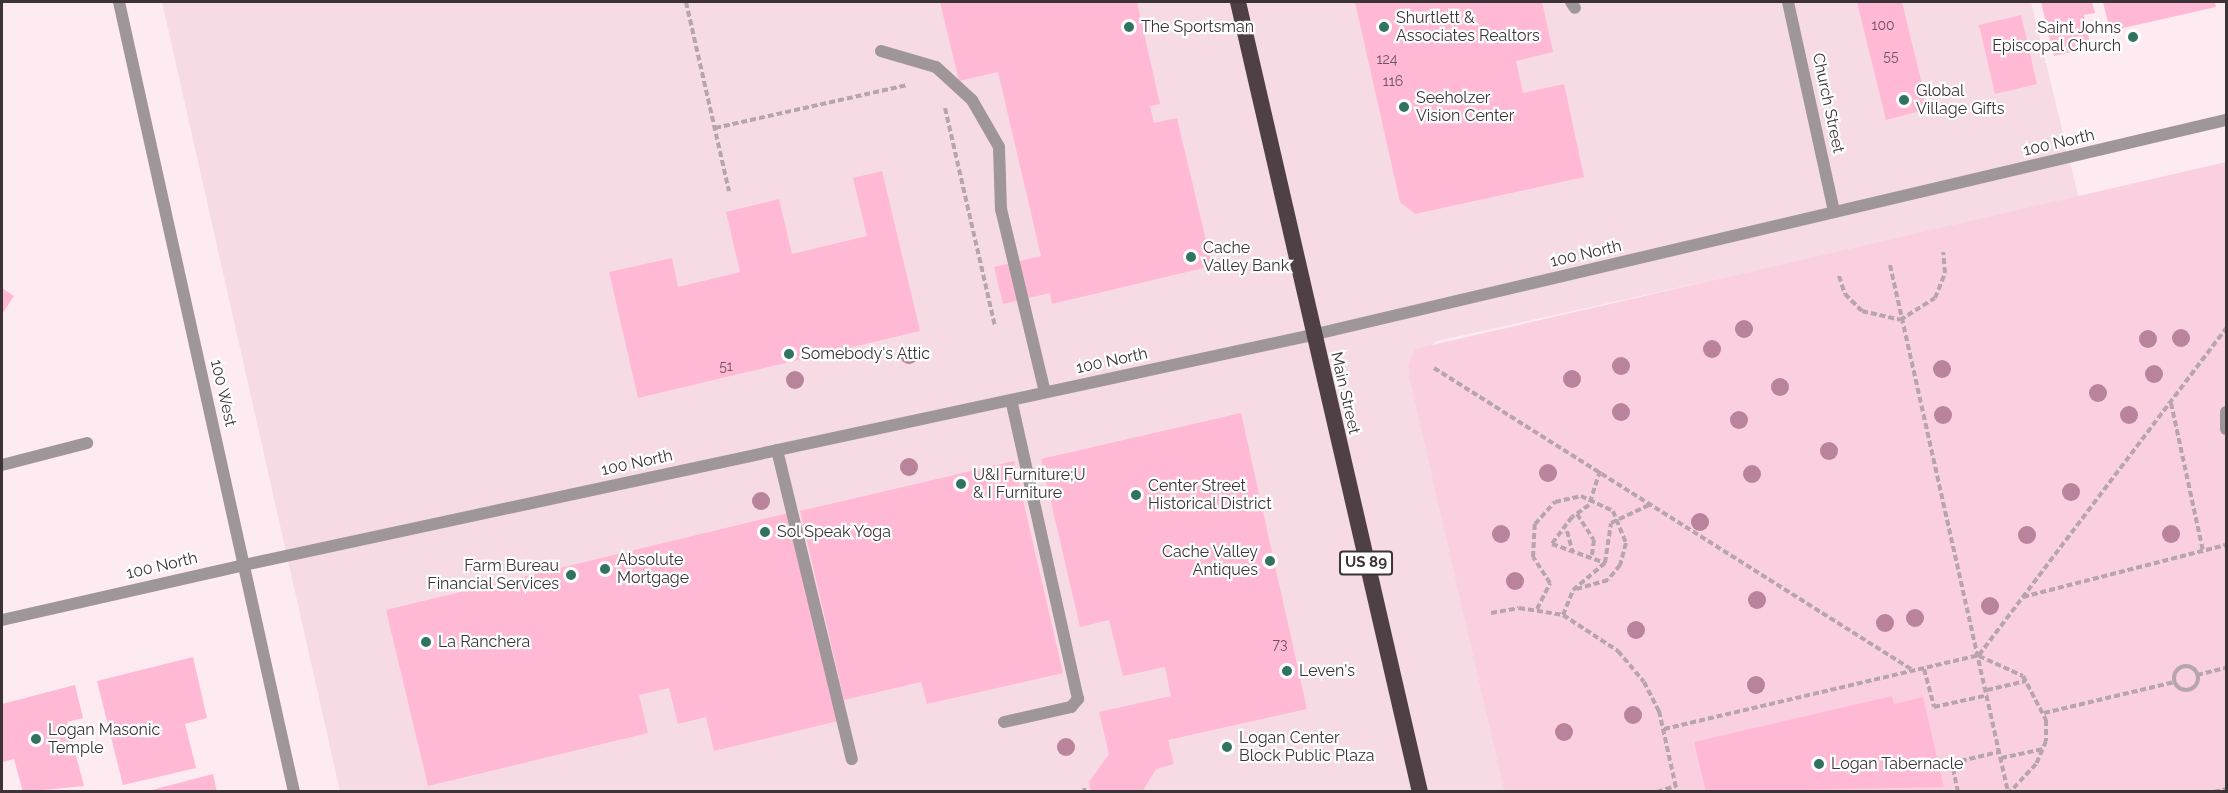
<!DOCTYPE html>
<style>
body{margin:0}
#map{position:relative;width:2228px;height:793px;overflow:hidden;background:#feeaf1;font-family:Raleway,sans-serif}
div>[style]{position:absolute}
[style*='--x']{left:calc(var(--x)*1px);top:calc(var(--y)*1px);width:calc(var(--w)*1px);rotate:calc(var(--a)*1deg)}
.built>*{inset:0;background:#f6dbe4}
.green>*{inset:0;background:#fad0e0}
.building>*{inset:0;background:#ffb9d4}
.path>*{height:4px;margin-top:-2px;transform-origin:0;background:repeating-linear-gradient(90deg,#b6a6ac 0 6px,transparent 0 9px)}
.path>.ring{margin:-2px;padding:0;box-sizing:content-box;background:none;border:4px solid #b6a6ac;border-radius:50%}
.service>*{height:12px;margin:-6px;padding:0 6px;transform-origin:6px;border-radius:6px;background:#9e9698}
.minor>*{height:12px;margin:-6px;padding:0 6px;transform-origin:6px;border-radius:6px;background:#9e9698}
.tertiary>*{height:12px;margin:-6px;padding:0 6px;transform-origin:6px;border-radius:6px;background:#9e9698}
.trunk>*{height:16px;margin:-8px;padding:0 8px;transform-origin:8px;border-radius:8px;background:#4f4046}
.trees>*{width:18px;height:18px;margin:-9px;border-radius:50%;background:#b8839b}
.dots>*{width:16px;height:16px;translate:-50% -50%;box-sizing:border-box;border:3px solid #fff;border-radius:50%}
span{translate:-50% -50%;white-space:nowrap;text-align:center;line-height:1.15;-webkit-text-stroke:4.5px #fff;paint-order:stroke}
.number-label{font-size:14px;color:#6c545e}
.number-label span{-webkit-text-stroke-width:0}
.shield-label span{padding:2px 4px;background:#fff;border:2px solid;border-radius:4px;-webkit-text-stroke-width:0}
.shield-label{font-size:15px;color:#3b3336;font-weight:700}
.poi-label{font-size:16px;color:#3b3336}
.left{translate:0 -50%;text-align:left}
.right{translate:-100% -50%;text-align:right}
.street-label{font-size:16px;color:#3b3336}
.frame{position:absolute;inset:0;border:3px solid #3b3336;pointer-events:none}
</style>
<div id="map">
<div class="built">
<i style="clip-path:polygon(162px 2px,2031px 2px,2079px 199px,1437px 341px,1408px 366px,1504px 791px,340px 791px)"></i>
</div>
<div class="green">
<i style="clip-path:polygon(2226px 162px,2226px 791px,1504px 791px,1410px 380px,1408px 366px,1415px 349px)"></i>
</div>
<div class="building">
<i style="clip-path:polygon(940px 2px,1137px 2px,1160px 104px,1150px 106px,1154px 123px,1177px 118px,1212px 266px,1052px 304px,1050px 293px,1003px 304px,994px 267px,1041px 256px,998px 72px,959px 81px)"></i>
<i style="clip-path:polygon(1355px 2px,1542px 2px,1553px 52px,1516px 61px,1523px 93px,1564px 84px,1584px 177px,1415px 214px,1400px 202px)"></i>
<i style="clip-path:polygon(1857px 2px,1902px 2px,1928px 109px,1886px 120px)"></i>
<i style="clip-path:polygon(2041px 2px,2092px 2px,2095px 13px,2084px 15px,2091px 48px,2054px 56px)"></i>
<i style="clip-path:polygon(2103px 2px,2215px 2px,2216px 7px,2110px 31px)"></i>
<i style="clip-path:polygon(2021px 15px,2037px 84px,1995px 94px,1979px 25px)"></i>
<i style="clip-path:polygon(882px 171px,920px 331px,638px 398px,609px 272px,672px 258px,678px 287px,740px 272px,726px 212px,779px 199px,792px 254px,867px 236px,853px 178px)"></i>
<i style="clip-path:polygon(2px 288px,14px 296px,2px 314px)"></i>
<i style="clip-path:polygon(1241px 413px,1307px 709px,1168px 740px,1174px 764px,1156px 769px,1142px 792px,1091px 792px,1089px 782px,1109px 754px,1099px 712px,1171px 696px,1165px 667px,1123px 676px,1109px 620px,1080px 627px,1041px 459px)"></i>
<i style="clip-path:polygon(1014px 461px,1063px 673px,927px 704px,921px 682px,844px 700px,800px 511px)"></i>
<i style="clip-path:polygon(788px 513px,838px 721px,714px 751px,706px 717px,678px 724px,669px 688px,639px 695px,648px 733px,428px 786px,386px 610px)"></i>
<i style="clip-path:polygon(193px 657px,207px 718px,185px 724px,196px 768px,123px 785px,97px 681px)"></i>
<i style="clip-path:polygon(75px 685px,83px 718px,67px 722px,84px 786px,23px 792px,14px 759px,3px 762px,2px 756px,2px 704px)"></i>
<i style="clip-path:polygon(1892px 696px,1894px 704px,1923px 697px,1944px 787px,1706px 792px,1694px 742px)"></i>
<i style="clip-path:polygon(213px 774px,217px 792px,149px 792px,148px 791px)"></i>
</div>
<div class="path">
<i style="--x:686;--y:2;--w:194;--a:77.2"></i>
<i style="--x:945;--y:108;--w:224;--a:77.1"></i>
<i style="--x:715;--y:128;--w:197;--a:-12.6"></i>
<i style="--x:1890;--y:265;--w:540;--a:77.38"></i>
<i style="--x:1839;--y:276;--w:19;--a:72"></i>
<i style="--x:1845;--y:294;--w:24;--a:45"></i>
<i style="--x:1862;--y:311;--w:39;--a:13"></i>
<i style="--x:1900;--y:320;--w:41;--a:-32.2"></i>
<i style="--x:1935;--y:298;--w:27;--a:-68"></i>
<i style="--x:1945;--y:273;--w:21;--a:-95"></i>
<i style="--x:1434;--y:368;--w:568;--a:32.26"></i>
<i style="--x:2171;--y:403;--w:151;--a:77.8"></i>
<i style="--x:1600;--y:471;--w:36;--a:108"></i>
<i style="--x:1589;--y:505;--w:21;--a:145"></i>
<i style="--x:1572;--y:517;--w:34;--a:127"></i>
<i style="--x:1552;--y:544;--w:56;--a:19.7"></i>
<i style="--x:1577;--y:514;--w:31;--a:57"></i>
<i style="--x:1594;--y:540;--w:15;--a:98"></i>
<i style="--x:1567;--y:531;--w:20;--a:75"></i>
<i style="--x:2023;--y:597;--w:210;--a:-14.4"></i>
<i style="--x:1537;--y:609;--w:29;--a:-63"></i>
<i style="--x:1550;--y:583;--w:31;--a:-123"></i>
<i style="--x:1533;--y:557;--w:33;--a:-87"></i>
<i style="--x:1535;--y:524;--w:30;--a:-48"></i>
<i style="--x:1555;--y:502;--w:27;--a:-13"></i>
<i style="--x:1581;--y:496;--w:35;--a:25"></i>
<i style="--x:1613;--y:511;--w:35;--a:68"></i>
<i style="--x:1626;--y:543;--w:23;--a:105"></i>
<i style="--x:1620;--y:565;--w:19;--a:129"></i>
<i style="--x:1608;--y:580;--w:36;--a:164"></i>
<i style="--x:1491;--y:613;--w:28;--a:-10"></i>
<i style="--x:1519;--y:608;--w:45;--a:9"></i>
<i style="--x:1563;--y:615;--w:66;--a:33.2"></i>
<i style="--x:1618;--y:651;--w:40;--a:50"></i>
<i style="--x:1644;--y:682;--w:33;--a:63"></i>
<i style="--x:1659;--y:711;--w:83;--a:77.5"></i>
<i style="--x:1563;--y:615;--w:27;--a:-68"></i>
<i style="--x:1573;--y:590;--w:42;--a:-40.2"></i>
<i style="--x:1605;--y:563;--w:40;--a:-81.5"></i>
<i style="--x:1611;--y:523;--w:44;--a:-25.4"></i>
<i style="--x:1979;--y:656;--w:48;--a:24.4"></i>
<i style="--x:2023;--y:676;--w:50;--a:62.4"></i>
<i style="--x:2046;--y:720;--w:21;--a:90"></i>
<i style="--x:2046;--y:741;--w:25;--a:113"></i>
<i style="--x:2036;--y:764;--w:38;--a:133"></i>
<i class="ring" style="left:2174px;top:666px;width:20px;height:20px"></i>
<i style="--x:1924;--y:669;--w:39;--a:75"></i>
<i style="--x:1934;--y:707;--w:55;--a:-12.5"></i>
<i style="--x:2197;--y:675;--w:30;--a:-14"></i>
<i style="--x:1987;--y:690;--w:40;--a:-13"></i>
<i style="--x:2044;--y:713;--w:134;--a:-13.4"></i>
<i style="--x:1664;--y:729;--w:324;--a:-13.2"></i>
<i style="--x:1979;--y:655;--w:410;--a:-52.9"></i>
<i style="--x:2001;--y:758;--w:43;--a:-12.1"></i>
<i style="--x:1084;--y:788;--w:4;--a:76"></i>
<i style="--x:1657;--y:792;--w:20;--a:-18"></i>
<i style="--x:1958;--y:792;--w:30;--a:-102"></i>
<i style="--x:1952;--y:763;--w:48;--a:-13.2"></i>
<i style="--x:2214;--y:792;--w:12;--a:-14"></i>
</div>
<div class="service">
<i style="--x:1571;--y:2;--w:7;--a:56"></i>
<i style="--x:881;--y:51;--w:57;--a:16.2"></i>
<i style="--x:936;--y:67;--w:49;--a:42.5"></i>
<i style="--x:972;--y:100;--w:54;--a:60.1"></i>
<i style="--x:999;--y:147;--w:62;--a:88.2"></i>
<i style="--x:1001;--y:209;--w:188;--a:76.5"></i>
<i style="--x:2226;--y:412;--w:17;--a:90"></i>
<i style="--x:777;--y:450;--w:318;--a:76.4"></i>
<i style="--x:2;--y:465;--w:88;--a:-14.5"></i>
<i style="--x:1004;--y:722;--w:69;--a:-12.6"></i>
<i style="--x:1071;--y:707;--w:11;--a:-49"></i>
<i style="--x:1078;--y:699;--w:306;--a:-102.6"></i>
</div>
<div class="minor">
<i style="--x:1788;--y:2;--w:215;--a:77.6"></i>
<i style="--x:2;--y:620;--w:248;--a:-12.8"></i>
</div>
<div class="tertiary">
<i style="--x:119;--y:2;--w:809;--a:77.51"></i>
<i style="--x:244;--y:565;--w:1092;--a:-12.15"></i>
<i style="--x:1312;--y:335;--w:939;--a:-13.24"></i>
</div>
<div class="trunk">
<i style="--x:1238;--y:2;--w:811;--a:77.03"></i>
</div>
<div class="trees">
<i style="left:1744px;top:329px"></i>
<i style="left:2181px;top:338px"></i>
<i style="left:2148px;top:339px"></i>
<i style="left:1712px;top:349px"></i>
<i style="left:909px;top:355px"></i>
<i style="left:1621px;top:366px"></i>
<i style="left:1942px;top:369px"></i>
<i style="left:2154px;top:374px"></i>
<i style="left:1572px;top:379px"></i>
<i style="left:795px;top:380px"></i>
<i style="left:1780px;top:387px"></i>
<i style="left:2098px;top:393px"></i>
<i style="left:1621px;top:412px"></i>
<i style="left:1943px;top:415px"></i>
<i style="left:2129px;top:415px"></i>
<i style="left:1739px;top:420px"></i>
<i style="left:1829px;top:451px"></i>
<i style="left:909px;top:467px"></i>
<i style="left:1548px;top:473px"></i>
<i style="left:1752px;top:474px"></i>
<i style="left:2071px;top:492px"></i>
<i style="left:761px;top:501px"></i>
<i style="left:1700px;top:522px"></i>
<i style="left:1501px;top:534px"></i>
<i style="left:2171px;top:534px"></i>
<i style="left:2027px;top:535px"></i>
<i style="left:1515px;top:581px"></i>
<i style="left:1757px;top:600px"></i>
<i style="left:1990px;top:606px"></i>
<i style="left:1915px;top:618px"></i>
<i style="left:1885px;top:623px"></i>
<i style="left:1636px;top:630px"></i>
<i style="left:1756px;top:685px"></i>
<i style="left:1633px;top:715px"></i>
<i style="left:1564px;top:732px"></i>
<i style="left:1066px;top:747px"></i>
</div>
<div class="dots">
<i style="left:1129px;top:27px;background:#317261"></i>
<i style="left:1384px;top:27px;background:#317261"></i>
<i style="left:2133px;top:37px;background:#317261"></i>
<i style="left:1904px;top:100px;background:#317261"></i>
<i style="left:1404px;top:107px;background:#317261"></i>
<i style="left:1191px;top:257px;background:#317261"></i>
<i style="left:789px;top:354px;background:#317261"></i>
<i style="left:961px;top:484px;background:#317261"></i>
<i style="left:1136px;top:495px;background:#317261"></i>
<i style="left:765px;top:532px;background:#317261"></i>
<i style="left:1270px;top:561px;background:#317261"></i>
<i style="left:605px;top:569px;background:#317261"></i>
<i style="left:571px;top:575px;background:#317261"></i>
<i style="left:426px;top:642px;background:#317261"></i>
<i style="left:1287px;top:671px;background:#317261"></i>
<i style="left:36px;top:739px;background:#317261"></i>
<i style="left:1227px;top:747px;background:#317261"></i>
<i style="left:1819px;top:764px;background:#317261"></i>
</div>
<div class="number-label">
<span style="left:1883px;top:25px">100</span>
<span style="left:1891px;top:56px">55</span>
<span style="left:1387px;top:59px">124</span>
<span style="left:1393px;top:81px">116</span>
<span style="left:726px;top:366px">51</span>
<span style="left:1280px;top:644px">73</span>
</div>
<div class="shield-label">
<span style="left:1366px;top:563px">US 89</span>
</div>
<div class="poi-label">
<span class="left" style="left:1396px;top:27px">Shurtlett &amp;<br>Associates Realtors</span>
<span class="left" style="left:1141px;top:27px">The Sportsman</span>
<span class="right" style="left:2121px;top:37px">Saint Johns<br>Episcopal Church</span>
<span class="left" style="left:1916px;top:100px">Global<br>Village Gifts</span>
<span class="left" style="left:1416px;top:107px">Seeholzer<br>Vision Center</span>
<span class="left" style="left:1203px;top:257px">Cache<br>Valley Bank</span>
<span class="left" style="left:801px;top:354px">Somebody's Attic</span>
<span class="left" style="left:973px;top:484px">U&amp;I Furniture;U<br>&amp; I Furniture</span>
<span class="left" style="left:1148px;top:495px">Center Street<br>Historical District</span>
<span class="left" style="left:777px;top:532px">Sol Speak Yoga</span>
<span class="right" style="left:1258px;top:561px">Cache Valley<br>Antiques</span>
<span class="left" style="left:617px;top:569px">Absolute<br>Mortgage</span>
<span class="right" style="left:559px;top:575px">Farm Bureau<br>Financial Services</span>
<span class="left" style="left:438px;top:642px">La Ranchera</span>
<span class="left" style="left:1299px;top:671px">Leven's</span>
<span class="left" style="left:48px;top:739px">Logan Masonic<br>Temple</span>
<span class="left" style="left:1239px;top:747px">Logan Center<br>Block Public Plaza</span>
<span class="left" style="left:1831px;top:764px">Logan Tabernacle</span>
</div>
<div class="street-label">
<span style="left:1828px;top:103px;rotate:78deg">Church Street</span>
<span style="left:2059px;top:143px;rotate:-13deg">100 North</span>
<span style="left:1586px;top:254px;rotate:-13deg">100 North</span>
<span style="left:1112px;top:361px;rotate:-12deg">100 North</span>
<span style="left:223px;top:393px;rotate:77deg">100 West</span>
<span style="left:1345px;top:393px;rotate:77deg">Main Street</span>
<span style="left:637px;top:463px;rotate:-12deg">100 North</span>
<span style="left:162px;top:566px;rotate:-13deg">100 North</span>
</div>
<div class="frame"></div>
</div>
